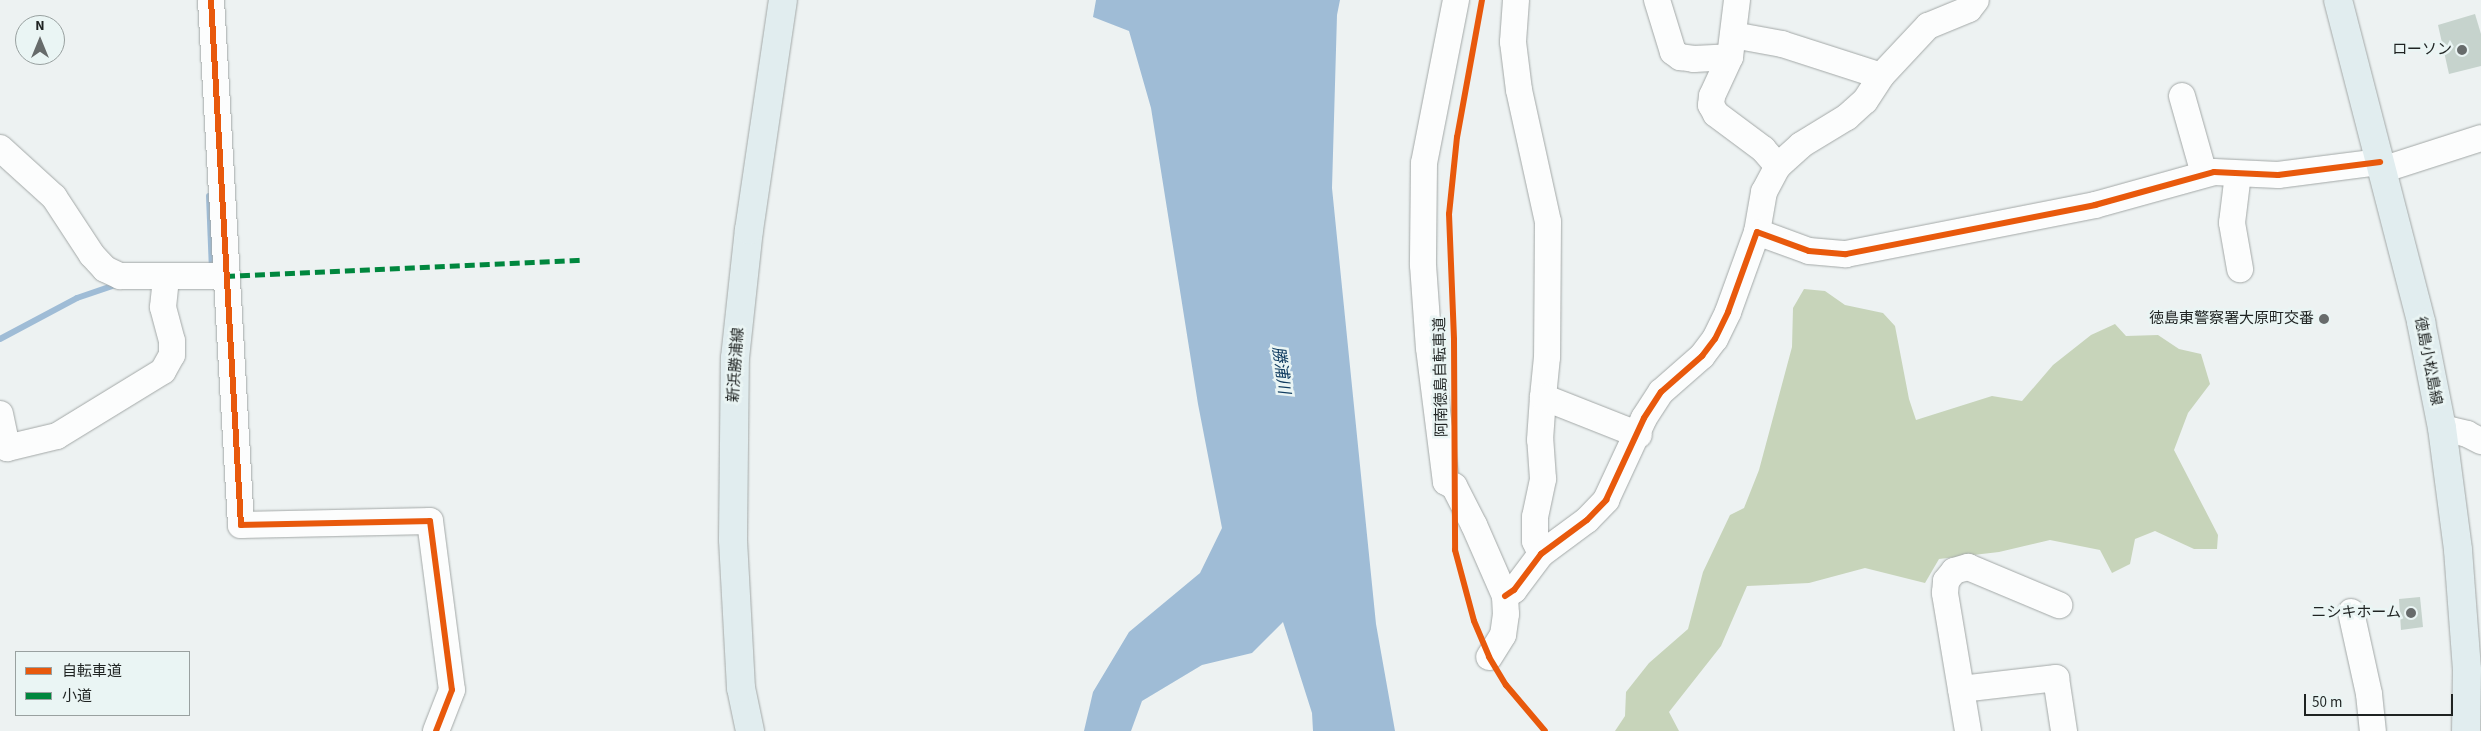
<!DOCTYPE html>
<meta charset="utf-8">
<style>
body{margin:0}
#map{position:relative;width:2481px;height:731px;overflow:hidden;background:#edf2f2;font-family:"Source Sans 3","Noto Sans JP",sans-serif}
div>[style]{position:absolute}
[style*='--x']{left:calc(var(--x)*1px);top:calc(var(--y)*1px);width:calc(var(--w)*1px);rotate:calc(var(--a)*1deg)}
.forest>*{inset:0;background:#c7d4ba}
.water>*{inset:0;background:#9fbcd6}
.stream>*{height:6px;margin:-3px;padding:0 3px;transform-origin:3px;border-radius:3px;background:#9fbcd6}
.building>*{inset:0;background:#c6d3cd}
.roads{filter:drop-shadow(0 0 1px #a3a8a7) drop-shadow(0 0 1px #a3a8a7)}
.minor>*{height:26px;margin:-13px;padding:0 13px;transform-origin:13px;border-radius:13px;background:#fcfdfd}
.major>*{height:28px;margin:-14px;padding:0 14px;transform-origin:14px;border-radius:14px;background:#e1edef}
.quiet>*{height:5px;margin-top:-2.5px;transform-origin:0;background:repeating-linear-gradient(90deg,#00873e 0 10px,transparent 0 15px)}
.cycleway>*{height:6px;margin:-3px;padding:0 3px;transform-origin:3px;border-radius:3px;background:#e8590c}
.dots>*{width:14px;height:14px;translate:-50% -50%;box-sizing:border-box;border:2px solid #eaf5f4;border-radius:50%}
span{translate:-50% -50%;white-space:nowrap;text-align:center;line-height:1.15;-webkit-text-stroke:5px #eaf5f4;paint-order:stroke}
.poi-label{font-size:15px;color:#1f2322}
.right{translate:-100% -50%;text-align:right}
.street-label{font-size:15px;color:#1f2322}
.water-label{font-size:16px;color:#103c60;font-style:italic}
.legend{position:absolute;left:15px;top:651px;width:175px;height:65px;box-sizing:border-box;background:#eaf5f4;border:1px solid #99a1a0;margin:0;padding:6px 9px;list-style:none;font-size:15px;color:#1f2322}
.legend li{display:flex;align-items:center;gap:10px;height:25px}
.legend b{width:25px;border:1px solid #99a1a0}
.north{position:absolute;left:15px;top:15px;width:50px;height:50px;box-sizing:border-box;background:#eaf5f4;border:1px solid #99a1a0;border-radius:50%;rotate:0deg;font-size:14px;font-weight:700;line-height:20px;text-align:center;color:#1f2322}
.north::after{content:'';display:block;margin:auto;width:18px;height:22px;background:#676b6b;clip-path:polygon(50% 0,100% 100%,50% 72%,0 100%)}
.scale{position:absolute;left:2304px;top:694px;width:149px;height:22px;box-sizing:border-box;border:2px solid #1f2322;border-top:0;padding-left:6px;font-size:15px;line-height:18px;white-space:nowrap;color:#1f2322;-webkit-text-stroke:4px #eaf5f4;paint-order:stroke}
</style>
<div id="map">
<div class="forest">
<i style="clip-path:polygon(1804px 289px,1825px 291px,1845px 305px,1883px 313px,1895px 326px,1909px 399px,1916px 420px,1992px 396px,2022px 401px,2053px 365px,2091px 335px,2115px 324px,2126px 336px,2158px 335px,2179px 349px,2201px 354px,2210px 384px,2188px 413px,2174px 450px,2218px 535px,2217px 549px,2194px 549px,2155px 531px,2135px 539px,2130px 564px,2112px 573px,2100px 550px,2050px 540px,1999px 552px,1939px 559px,1925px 583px,1865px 568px,1809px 583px,1747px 586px,1721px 646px,1669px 712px,1679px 731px,1615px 731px,1625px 716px,1626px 692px,1649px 663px,1688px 629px,1703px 572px,1730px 515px,1744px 508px,1759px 470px,1792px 347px,1793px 308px)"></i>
</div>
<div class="water">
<i style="clip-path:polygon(1096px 0,1340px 0,1337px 15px,1332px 188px,1376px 624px,1395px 731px,1313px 731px,1312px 713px,1283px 622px,1252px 653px,1202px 665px,1142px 701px,1131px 731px,1084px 731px,1093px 692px,1129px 632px,1200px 573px,1222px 528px,1198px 404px,1151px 108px,1129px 31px,1093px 17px)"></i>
</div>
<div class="stream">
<i style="--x:209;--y:196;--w:75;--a:87.7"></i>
<i style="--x:0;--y:339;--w:87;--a:-28"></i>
<i style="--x:77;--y:298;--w:43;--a:-18.9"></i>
</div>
<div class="building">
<i style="clip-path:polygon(2475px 14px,2481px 34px,2481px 66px,2449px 74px,2438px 25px)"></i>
<i style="clip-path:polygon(2420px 597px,2423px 627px,2401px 630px,2399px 599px)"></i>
</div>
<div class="roads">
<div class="minor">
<i style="--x:211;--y:0;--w:526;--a:86.73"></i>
<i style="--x:241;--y:525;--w:189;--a:-1.2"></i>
<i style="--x:430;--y:521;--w:170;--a:82.6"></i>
<i style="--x:452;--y:690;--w:44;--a:111.3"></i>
<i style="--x:1456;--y:0;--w:166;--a:101.1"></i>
<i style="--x:1424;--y:163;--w:102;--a:90.6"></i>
<i style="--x:1423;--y:265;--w:83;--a:85.9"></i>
<i style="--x:1429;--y:348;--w:135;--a:82.8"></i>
<i style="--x:1446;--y:482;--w:9;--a:27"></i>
<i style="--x:1454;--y:486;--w:44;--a:62.9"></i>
<i style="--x:1474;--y:525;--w:77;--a:66.4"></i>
<i style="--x:1505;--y:596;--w:18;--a:87"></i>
<i style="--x:1506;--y:614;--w:21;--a:98"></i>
<i style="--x:1503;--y:635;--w:26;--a:122"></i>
<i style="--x:1516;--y:0;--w:42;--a:94.1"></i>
<i style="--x:1513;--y:42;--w:48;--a:82.9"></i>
<i style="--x:1519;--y:90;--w:135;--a:77.6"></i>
<i style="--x:1548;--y:222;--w:135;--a:90.4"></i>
<i style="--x:1547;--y:357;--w:40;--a:95.7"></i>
<i style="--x:1657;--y:0;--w:54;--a:72.9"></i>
<i style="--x:1673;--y:52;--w:9;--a:36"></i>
<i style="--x:1680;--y:57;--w:14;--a:8"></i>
<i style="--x:1694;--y:59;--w:36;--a:-3"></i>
<i style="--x:1737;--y:0;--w:57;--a:97"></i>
<i style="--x:1730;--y:57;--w:43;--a:114.8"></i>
<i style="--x:1712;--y:96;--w:9;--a:96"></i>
<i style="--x:1711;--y:105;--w:10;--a:61"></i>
<i style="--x:1716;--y:114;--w:59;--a:36.7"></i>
<i style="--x:1763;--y:149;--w:23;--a:49"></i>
<i style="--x:1733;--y:35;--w:50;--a:10.4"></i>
<i style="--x:1782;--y:44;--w:104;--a:17.9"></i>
<i style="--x:2182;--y:96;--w:81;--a:74.2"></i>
<i style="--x:0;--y:148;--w:73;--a:42.2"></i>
<i style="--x:54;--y:197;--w:69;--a:56.8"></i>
<i style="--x:92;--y:255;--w:19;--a:47"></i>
<i style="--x:105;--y:269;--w:17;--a:25"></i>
<i style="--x:120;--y:276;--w:105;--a:0"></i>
<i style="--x:2382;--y:170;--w:104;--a:-17.9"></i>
<i style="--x:2238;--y:174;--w:49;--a:97"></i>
<i style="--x:2232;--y:223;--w:47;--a:80.1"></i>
<i style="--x:1757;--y:232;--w:41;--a:-80.1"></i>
<i style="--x:1764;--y:192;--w:30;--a:-62"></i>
<i style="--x:1778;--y:166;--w:31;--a:-42"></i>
<i style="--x:1801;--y:145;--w:54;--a:-31.3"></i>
<i style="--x:1847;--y:117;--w:24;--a:-42"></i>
<i style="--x:1865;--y:101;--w:30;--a:-57"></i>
<i style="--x:1881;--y:76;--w:69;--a:-46.8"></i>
<i style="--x:1928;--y:26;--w:44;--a:-22.5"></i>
<i style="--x:1969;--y:9;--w:11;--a:-52"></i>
<i style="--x:0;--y:414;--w:35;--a:78"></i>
<i style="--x:7;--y:448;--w:51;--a:-13.5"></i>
<i style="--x:57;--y:436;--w:124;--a:-31.5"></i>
<i style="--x:163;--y:371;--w:18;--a:-61"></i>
<i style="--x:172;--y:355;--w:14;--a:-90"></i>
<i style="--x:172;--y:341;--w:35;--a:-105"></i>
<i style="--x:163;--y:307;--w:29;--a:-84"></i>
<i style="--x:2442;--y:428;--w:26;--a:13"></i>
<i style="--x:2467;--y:434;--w:16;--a:27"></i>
<i style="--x:1541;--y:554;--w:14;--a:-115"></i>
<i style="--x:1535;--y:541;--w:24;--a:-90"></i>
<i style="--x:1535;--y:517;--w:39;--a:-78"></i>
<i style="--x:1543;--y:479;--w:39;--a:-94"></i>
<i style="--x:1540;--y:440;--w:43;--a:-86"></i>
<i style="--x:1543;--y:397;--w:103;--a:21.6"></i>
<i style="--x:1505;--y:596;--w:11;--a:-34"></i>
<i style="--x:1514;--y:590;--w:45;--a:-53.1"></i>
<i style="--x:1541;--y:554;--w:57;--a:-36.5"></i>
<i style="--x:1587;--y:520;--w:28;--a:-46"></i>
<i style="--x:1606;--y:500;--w:90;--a:-65.1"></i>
<i style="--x:1644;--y:418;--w:31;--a:-57"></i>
<i style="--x:1661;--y:392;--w:55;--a:-41.3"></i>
<i style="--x:1702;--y:356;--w:21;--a:-53"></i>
<i style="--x:1715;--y:339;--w:30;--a:-64"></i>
<i style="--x:1728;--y:312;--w:85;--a:-70.1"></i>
<i style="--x:1757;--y:232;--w:55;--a:20.1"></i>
<i style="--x:1809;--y:251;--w:37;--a:5"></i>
<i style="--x:1846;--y:254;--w:254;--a:-11.1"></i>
<i style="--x:2095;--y:205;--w:123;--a:-15.5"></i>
<i style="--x:2214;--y:172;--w:64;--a:2.7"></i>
<i style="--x:2278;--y:175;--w:103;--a:-7.3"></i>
<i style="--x:2351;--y:612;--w:84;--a:77.6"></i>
<i style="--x:2369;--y:694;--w:37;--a:84"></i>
<i style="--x:1961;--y:689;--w:96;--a:-6.6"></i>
<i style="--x:2056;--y:678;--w:54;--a:81.4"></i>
<i style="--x:1968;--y:731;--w:140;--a:-99.5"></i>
<i style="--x:1945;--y:593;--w:12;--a:-85"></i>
<i style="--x:1946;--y:581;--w:13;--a:-51"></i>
<i style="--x:1954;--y:571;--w:15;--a:-16"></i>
<i style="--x:1968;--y:567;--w:99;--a:22.7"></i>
</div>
<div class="major">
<i style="--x:2338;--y:0;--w:333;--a:75.5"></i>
<i style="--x:2421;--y:322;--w:108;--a:78.8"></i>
<i style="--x:2442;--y:428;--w:123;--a:82.5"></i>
<i style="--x:2458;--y:550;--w:120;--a:85.7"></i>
<i style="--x:2467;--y:670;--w:61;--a:90.9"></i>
<i style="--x:750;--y:731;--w:44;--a:-101.8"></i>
<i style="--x:741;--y:688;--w:149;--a:-93.1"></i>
<i style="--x:733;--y:539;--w:181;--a:-89.4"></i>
<i style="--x:735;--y:358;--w:129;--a:-83.8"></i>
<i style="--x:749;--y:230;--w:232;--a:-81.6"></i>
</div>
</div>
<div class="quiet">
<i style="--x:225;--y:276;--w:358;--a:-2.6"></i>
</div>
<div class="cycleway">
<i style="--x:211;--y:0;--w:526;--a:86.73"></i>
<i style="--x:241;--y:525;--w:189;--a:-1.2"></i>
<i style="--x:430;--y:521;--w:170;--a:82.6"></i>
<i style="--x:452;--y:690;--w:44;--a:111.3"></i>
<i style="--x:1482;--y:0;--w:139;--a:100.3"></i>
<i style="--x:1457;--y:137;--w:77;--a:95.9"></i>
<i style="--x:1449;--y:214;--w:126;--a:87.7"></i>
<i style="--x:1454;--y:340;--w:210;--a:89.7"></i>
<i style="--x:1455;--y:550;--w:73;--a:75"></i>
<i style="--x:1474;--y:621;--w:39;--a:67"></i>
<i style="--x:1489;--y:657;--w:33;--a:59"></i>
<i style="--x:1506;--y:685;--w:60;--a:49.7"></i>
<i style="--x:1505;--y:596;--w:11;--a:-34"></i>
<i style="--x:1514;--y:590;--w:45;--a:-53.1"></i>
<i style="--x:1541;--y:554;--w:57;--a:-36.5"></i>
<i style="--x:1587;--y:520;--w:28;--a:-46"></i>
<i style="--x:1606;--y:500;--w:90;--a:-65.1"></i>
<i style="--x:1644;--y:418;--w:31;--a:-57"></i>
<i style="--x:1661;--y:392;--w:55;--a:-41.3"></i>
<i style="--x:1702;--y:356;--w:21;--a:-53"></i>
<i style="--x:1715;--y:339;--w:30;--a:-64"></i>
<i style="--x:1728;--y:312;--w:85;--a:-70.1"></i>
<i style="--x:1757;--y:232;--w:55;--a:20.1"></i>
<i style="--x:1809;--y:251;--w:37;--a:5"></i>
<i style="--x:1846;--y:254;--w:254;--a:-11.1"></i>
<i style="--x:2095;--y:205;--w:123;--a:-15.5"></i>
<i style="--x:2214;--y:172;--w:64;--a:2.7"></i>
<i style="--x:2278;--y:175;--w:103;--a:-7.3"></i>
</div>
<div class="dots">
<i style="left:2462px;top:50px;background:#676b6b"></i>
<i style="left:2324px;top:319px;background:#676b6b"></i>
<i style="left:2411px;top:613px;background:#676b6b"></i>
</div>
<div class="poi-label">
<span class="right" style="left:2452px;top:50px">ローソン</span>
<span class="right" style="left:2314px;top:319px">徳島東警察署大原町交番</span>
<span class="right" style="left:2401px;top:613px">ニシキホーム</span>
</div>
<div class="street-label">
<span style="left:2428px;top:361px;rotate:79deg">徳島小松島線</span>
<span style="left:736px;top:365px;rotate:-86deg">新浜勝浦線</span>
<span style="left:1441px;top:377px;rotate:-91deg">阿南徳島自転車道</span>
</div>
<div class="water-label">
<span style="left:1281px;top:370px;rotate:82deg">勝浦川</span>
</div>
<ul class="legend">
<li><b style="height:6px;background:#e8590c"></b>自転車道</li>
<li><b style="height:6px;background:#00873e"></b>小道</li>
</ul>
<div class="north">N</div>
<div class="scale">50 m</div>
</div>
